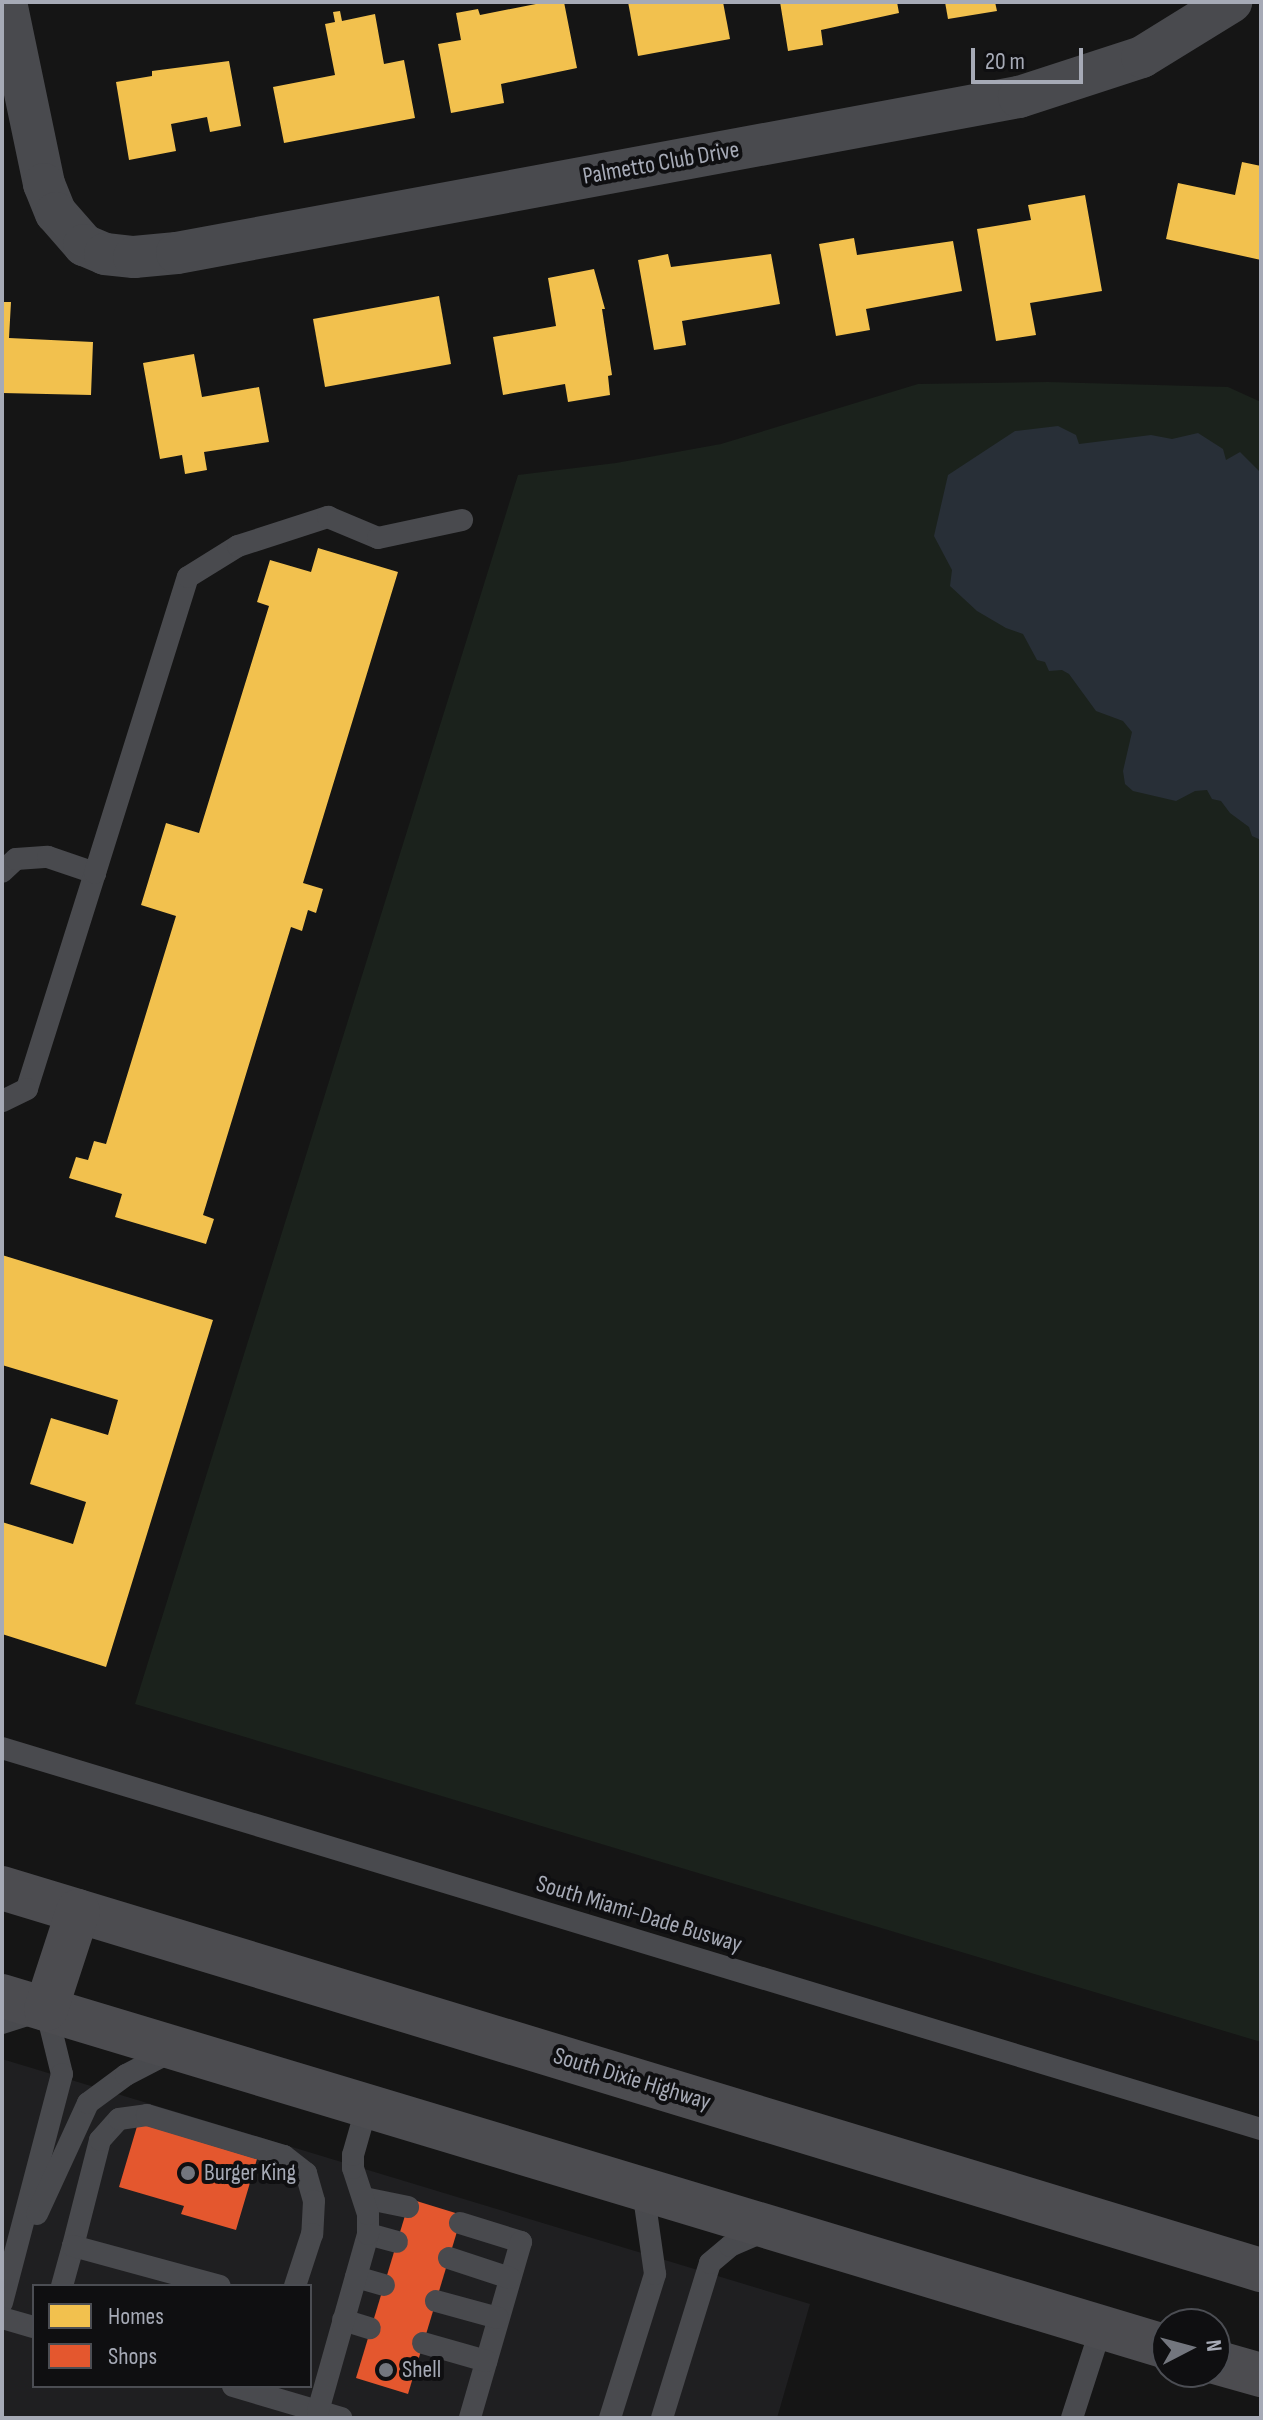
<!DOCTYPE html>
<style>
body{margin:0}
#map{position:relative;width:1263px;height:2420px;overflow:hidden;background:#151515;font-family:"Sofia Sans Condensed",sans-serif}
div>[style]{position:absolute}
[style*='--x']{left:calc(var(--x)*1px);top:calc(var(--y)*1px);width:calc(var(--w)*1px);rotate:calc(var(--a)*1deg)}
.built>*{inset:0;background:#1f1f21}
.green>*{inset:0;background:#1b221c}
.water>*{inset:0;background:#282f37}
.homes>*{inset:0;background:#f2c14e}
.shops>*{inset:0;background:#e4572e}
.service>*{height:22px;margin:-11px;padding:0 11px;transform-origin:11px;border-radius:11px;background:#494a4e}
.minor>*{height:42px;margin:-21px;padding:0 21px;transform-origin:21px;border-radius:21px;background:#494a4e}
.trunk>*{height:44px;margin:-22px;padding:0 22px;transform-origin:22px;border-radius:22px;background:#4c4c50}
.dots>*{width:22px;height:22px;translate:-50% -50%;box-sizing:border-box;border:4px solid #0f0f11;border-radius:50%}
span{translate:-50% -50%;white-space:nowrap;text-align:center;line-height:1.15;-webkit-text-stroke:8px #0f0f11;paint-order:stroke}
.street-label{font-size:24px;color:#a6aab6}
.poi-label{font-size:24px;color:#a6aab6}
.left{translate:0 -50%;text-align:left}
.frame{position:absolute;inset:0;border:4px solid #a6aab6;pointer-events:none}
.legend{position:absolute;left:32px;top:2284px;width:280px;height:104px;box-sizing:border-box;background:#0f0f11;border:2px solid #4b4d53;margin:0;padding:10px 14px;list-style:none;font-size:24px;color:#a6aab6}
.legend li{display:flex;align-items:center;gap:16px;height:40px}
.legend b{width:40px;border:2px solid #4b4d53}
.north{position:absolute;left:1151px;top:2308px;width:80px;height:80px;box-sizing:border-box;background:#0f0f11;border:2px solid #4b4d53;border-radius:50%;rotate:84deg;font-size:22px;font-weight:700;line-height:32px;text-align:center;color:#a6aab6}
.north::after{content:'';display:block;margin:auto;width:28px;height:36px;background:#73767e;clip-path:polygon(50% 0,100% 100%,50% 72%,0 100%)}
.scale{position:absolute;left:971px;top:48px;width:112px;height:36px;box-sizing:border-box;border:4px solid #a6aab6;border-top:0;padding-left:10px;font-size:24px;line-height:28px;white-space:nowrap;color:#a6aab6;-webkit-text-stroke:6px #0f0f11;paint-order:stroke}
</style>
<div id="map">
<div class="built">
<i style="clip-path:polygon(evenodd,2px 2059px,810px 2304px,777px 2418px,2px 2418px,2px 2059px,34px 2286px,310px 2286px,310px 2386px,34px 2386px,34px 2286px)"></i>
</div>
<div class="green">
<i style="clip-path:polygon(1048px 382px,1228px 387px,1261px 402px,1261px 2042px,135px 1704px,518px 475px,616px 463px,721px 444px,918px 384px)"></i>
</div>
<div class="water">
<i style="clip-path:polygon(1058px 426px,1076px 435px,1079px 444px,1151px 435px,1172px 439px,1198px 433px,1223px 449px,1226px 460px,1240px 452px,1261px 473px,1261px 840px,1252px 836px,1249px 827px,1230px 813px,1221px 801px,1212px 799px,1207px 790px,1195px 791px,1176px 801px,1133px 791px,1125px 784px,1123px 771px,1132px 732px,1123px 721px,1096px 711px,1069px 674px,1062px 670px,1049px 671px,1045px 662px,1037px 660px,1023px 634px,1006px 628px,977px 611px,950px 586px,952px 570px,934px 536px,948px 475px,1015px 431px)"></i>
</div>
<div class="homes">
<i style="clip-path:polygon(546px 2px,564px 2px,577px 68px,501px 84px,504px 103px,451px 113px,438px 44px,461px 40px,456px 13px,478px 9px,480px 15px)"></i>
<i style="clip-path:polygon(628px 2px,723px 2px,730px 39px,638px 56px)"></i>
<i style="clip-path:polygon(780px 2px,897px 2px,899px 13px,821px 30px,823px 45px,788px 51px)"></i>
<i style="clip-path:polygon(945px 2px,995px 2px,997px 11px,948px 19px)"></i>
<i style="clip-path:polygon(340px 11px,342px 21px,375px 14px,384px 64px,404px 60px,415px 118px,284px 143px,273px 87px,335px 75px,325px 24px,335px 22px,333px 12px)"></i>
<i style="clip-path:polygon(229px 61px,241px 126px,210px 132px,207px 117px,171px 124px,176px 151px,129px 160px,116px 82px,152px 76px,152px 71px)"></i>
<i style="clip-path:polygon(1242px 162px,1261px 166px,1261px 260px,1166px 239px,1178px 183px,1235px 195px)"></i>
<i style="clip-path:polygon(1085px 195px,1102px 291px,1030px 303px,1036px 335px,996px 341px,977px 229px,1031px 220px,1028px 205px)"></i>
<i style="clip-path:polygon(854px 238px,857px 255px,953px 241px,962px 291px,866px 309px,870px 330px,836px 336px,819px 244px)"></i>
<i style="clip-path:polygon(668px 254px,671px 267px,771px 254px,780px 304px,682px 321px,686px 345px,654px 350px,638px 260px)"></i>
<i style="clip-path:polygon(594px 269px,605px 309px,602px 309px,612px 375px,608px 376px,610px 395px,568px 402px,565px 384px,503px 395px,493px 337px,556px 326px,548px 278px)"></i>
<i style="clip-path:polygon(439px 296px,451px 364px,325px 387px,313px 319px)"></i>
<i style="clip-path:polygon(2px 302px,11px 302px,9px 338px,93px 342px,91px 395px,2px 393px)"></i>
<i style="clip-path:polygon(194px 354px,202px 397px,259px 387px,269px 442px,204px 452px,207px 470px,185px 474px,182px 455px,160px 459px,143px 363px)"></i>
<i style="clip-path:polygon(318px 548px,398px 572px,303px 883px,323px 889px,316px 913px,308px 910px,302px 931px,291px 927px,203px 1215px,214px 1219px,206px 1244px,115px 1217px,122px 1194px,69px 1178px,76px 1157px,88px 1160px,94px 1141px,106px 1144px,176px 916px,141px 905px,166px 823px,199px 833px,269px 606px,257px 602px,270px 560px,311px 572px)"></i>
<i style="clip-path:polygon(2px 1255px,213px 1320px,106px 1667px,2px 1634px,2px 1522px,73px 1544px,86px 1502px,30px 1484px,51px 1418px,108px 1435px,118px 1400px,2px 1365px)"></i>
</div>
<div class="shops">
<i style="clip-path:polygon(138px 2123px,257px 2159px,236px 2230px,181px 2214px,184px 2206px,119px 2187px)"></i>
<i style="clip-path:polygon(410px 2199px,462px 2215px,408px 2394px,356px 2378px)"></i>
</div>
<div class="service">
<i style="--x:2;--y:872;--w:19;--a:-43"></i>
<i style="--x:16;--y:859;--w:32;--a:-4"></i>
<i style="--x:48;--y:857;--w:50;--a:18.8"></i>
<i style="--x:95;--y:873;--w:226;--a:107.5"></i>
<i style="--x:27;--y:1089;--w:28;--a:154"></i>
<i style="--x:95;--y:873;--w:310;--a:-72.6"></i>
<i style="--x:188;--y:577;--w:59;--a:-31.8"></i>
<i style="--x:238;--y:546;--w:95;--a:-17.9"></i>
<i style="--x:328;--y:517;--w:54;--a:22.8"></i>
<i style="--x:378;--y:538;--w:86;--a:-12.1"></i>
<i style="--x:2;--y:1748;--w:1315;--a:16.84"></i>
<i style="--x:2;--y:2023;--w:46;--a:-17.7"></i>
<i style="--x:46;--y:2009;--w:67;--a:76.2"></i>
<i style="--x:62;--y:2074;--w:236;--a:104.7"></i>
<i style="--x:364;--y:2198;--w:45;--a:11.6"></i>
<i style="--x:37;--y:2214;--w:122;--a:-65.3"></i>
<i style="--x:88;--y:2103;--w:47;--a:-36.4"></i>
<i style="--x:126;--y:2075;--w:56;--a:-27.5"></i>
<i style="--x:460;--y:2223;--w:64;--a:17.3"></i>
<i style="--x:521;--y:2242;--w:183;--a:106.2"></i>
<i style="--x:368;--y:2234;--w:30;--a:15"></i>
<i style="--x:73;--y:2246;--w:109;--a:-75.7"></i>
<i style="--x:100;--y:2140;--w:28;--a:-48"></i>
<i style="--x:119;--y:2119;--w:28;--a:-8"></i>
<i style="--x:147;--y:2115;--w:143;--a:16.7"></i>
<i style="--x:284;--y:2156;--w:28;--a:38"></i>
<i style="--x:306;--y:2173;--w:29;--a:74"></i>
<i style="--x:314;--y:2201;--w:33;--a:93"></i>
<i style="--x:312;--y:2234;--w:55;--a:108.1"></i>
<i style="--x:449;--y:2258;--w:64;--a:18.2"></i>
<i style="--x:356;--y:2277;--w:29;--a:16"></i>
<i style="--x:62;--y:2286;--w:41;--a:-74.6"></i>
<i style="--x:73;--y:2246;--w:152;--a:15.2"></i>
<i style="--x:436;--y:2301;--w:64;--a:15.3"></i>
<i style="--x:2;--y:2318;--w:33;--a:16"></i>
<i style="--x:343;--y:2320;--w:28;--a:17"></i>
<i style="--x:423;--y:2343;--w:66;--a:15.9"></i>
<i style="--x:233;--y:2386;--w:113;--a:16.5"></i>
<i style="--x:318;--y:2411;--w:184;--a:-74.2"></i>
<i style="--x:368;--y:2234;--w:20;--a:-90"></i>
<i style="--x:368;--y:2214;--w:48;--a:-108.1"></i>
<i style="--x:353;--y:2168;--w:13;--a:-90"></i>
<i style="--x:353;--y:2155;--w:51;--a:-74.1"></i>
<i style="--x:610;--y:2418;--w:151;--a:-72.6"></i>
<i style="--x:655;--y:2274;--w:85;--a:-98.1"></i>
<i style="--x:662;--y:2418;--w:162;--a:-72.8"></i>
<i style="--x:710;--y:2263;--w:26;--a:-40"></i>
<i style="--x:730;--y:2246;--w:43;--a:-23.6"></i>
<i style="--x:1072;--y:2418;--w:95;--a:-72.1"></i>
</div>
<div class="minor">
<i style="--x:6;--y:2;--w:186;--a:78.2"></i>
<i style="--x:44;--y:184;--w:31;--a:68"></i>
<i style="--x:56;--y:213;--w:43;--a:48.8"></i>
<i style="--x:84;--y:245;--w:23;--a:23"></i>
<i style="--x:105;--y:254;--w:29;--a:6"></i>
<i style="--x:134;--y:257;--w:43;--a:-5.3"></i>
<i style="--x:177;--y:253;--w:856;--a:-10.5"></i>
<i style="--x:1019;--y:97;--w:129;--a:-18"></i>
<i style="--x:1142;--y:57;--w:105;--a:-31.7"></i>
</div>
<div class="trunk">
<i style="--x:2;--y:1888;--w:1316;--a:16.88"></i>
<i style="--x:2;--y:1996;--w:1217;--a:16.77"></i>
<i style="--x:46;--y:2009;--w:103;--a:-71.9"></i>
<i style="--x:1215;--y:2362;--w:48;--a:15.8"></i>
</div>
<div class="dots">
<i style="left:188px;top:2173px;background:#73767e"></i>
<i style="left:386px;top:2370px;background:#73767e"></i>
</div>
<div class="street-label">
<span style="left:661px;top:163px;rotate:-10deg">Palmetto Club Drive</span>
<span style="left:639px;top:1914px;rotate:17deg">South Miami-Dade Busway</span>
<span style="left:632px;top:2079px;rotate:17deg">South Dixie Highway</span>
</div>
<div class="poi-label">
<span class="left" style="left:204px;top:2173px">Burger King</span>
<span class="left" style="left:402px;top:2370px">Shell</span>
</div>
<div class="frame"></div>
<ul class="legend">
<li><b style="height:22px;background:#f2c14e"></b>Homes</li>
<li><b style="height:22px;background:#e4572e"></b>Shops</li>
</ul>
<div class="north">N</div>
<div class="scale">20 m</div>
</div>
